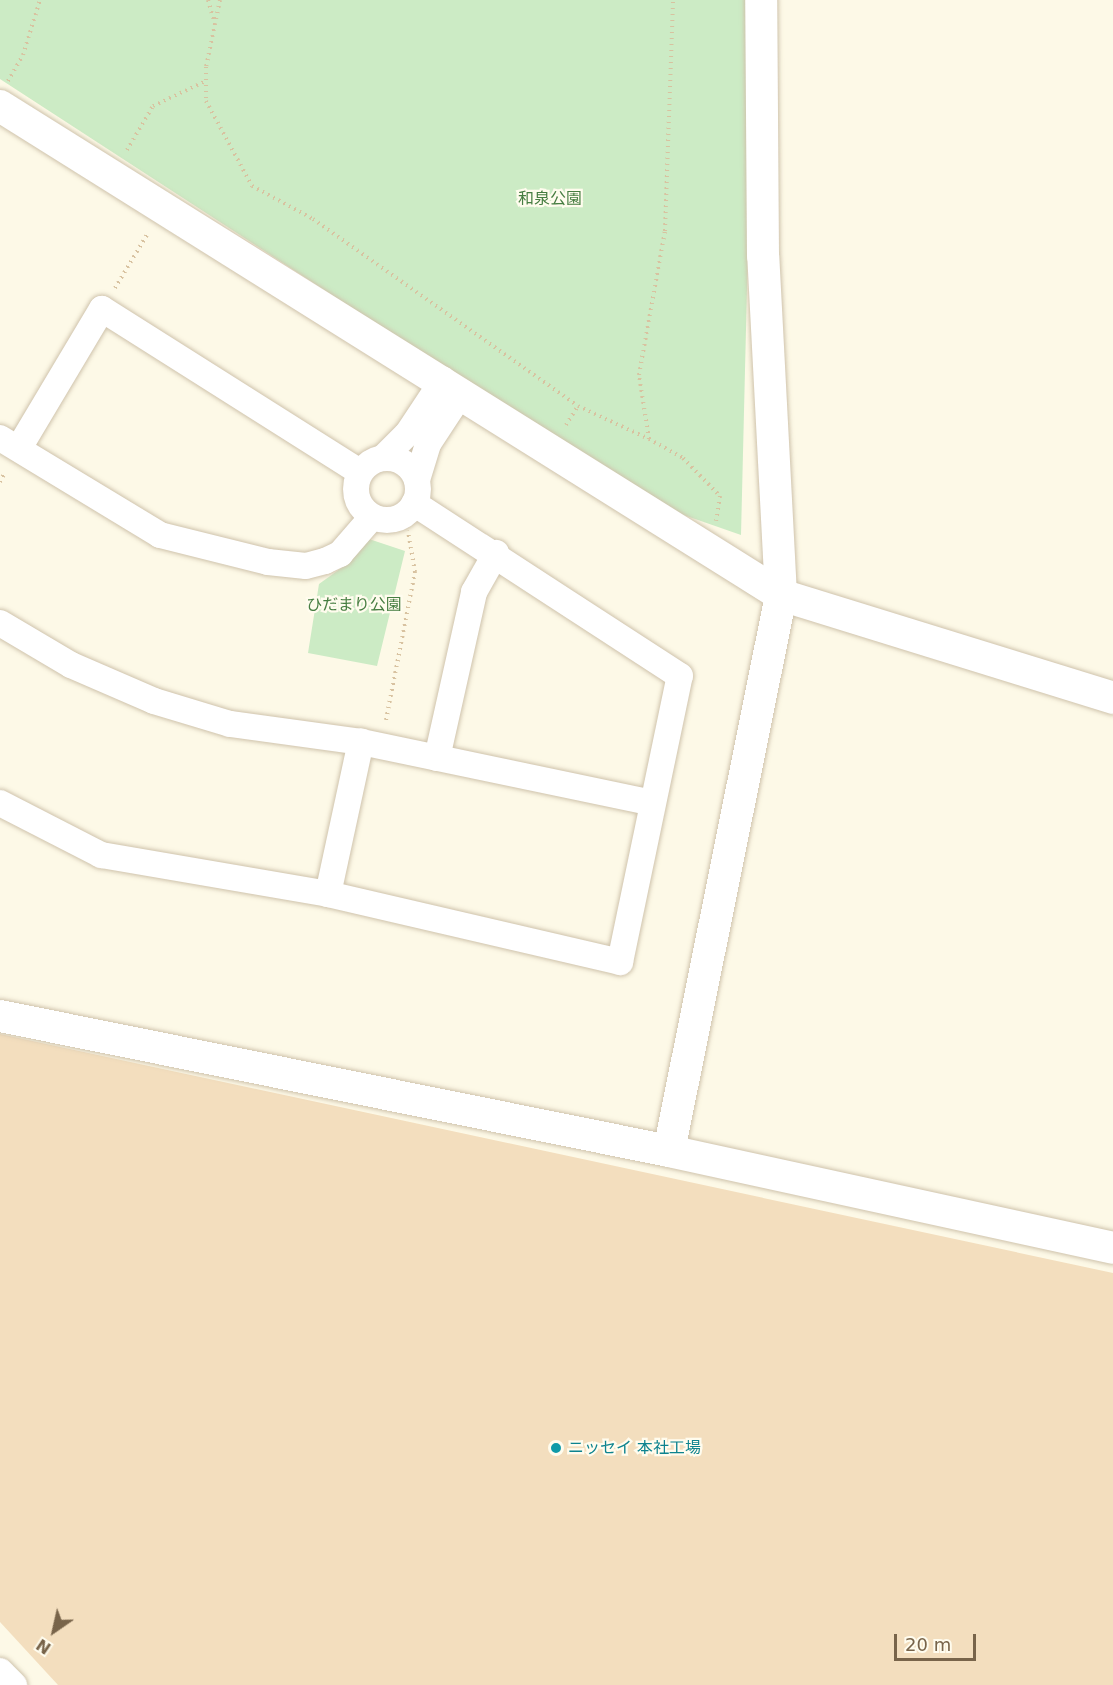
<!DOCTYPE html>
<meta charset="utf-8">
<style>
body{margin:0}
#map{position:relative;width:1113px;height:1685px;overflow:hidden;background:#fdf9e7;font-family:"DejaVu Sans","Noto Sans JP",sans-serif}
div>[style]{position:absolute}
[style*='--x']{left:calc(var(--x)*1px);top:calc(var(--y)*1px);width:calc(var(--w)*1px);rotate:calc(var(--a)*1deg)}
.green>*{inset:0;background:#ccebc5}
.building>*{inset:0;background:#f3debe}
.path>*{height:4px;margin-top:-2px;transform-origin:0;background:repeating-linear-gradient(90deg,#d8c2a0 0 1.5px,transparent 0 6px)}
.roads{filter:drop-shadow(0 0 2px #cfc3ac) drop-shadow(0 0 2px #cfc3ac)}
.minor>*{height:26px;margin:-13px;padding:0 13px;transform-origin:13px;border-radius:13px;background:#fff}
.minor>.ring{margin:-13px;padding:0;box-sizing:content-box;background:none;border:26px solid #fff;border-radius:50%}
.tertiary>*{height:32px;margin:-16px;padding:0 16px;transform-origin:16px;border-radius:16px;background:#fff}
.dots>*{width:16px;height:16px;translate:-50% -50%;box-sizing:border-box;border:3px solid #fffcee;border-radius:50%}
span{translate:-50% -50%;white-space:nowrap;text-align:center;line-height:1.15;-webkit-text-stroke:4.5px #fffcee;paint-order:stroke}
.park-label{font-size:16px;color:#477e42}
.culture-label{font-size:16px;color:#0d838f}
.left{translate:0 -50%;text-align:left}
.north{position:absolute;left:24px;top:1601px;width:60px;height:60px;-webkit-text-stroke:4px #fffcee;paint-order:stroke;rotate:214deg;font-size:16px;font-weight:700;line-height:24px;text-align:center;color:#78644a}
.north::after{content:'';display:block;margin:auto;width:21px;height:27px;background:#78644a;clip-path:polygon(50% 0,100% 100%,50% 72%,0 100%)}
.scale{position:absolute;left:894px;top:1634px;width:82px;height:27px;box-sizing:border-box;border:3px solid #78644a;border-top:0;padding-left:8px;font-size:18px;line-height:21px;white-space:nowrap;color:#78644a;-webkit-text-stroke:4px #fffcee;paint-order:stroke}
</style>
<div id="map">
<div class="green">
<i style="clip-path:polygon(0 0,754px 0,741px 535px,655px 505px,0 79px)"></i>
<i style="clip-path:polygon(366px 538px,405px 551px,377px 666px,308px 653px,319px 584px,344px 566px)"></i>
</div>
<div class="building">
<i style="clip-path:polygon(0 1034px,1113px 1273px,1113px 1685px,58px 1685px,0 1622px)"></i>
</div>
<div class="path">
<i style="--x:208;--y:0;--w:25;--a:74"></i>
<i style="--x:220;--y:0;--w:68;--a:101.8"></i>
<i style="--x:206;--y:67;--w:34;--a:90"></i>
<i style="--x:206;--y:101;--w:97;--a:61.6"></i>
<i style="--x:252;--y:186;--w:69;--a:28.4"></i>
<i style="--x:313;--y:219;--w:324;--a:35.2"></i>
<i style="--x:578;--y:406;--w:78;--a:24.9"></i>
<i style="--x:649;--y:439;--w:65;--a:-98.9"></i>
<i style="--x:639;--y:375;--w:146;--a:-79.8"></i>
<i style="--x:665;--y:231;--w:231;--a:-88"></i>
<i style="--x:8;--y:81;--w:30;--a:-60"></i>
<i style="--x:23;--y:55;--w:58;--a:-72.8"></i>
<i style="--x:127;--y:150;--w:51;--a:-59.4"></i>
<i style="--x:153;--y:106;--w:59;--a:-25.3"></i>
<i style="--x:115;--y:288;--w:64;--a:-59"></i>
<i style="--x:566;--y:425;--w:22;--a:-58"></i>
<i style="--x:649;--y:439;--w:39;--a:29"></i>
<i style="--x:683;--y:458;--w:53;--a:45.8"></i>
<i style="--x:720;--y:496;--w:25;--a:99"></i>
<i style="--x:0;--y:482;--w:11;--a:-63"></i>
<i style="--x:386;--y:720;--w:151;--a:-78.9"></i>
<i style="--x:415;--y:572;--w:42;--a:-99.7"></i>
</div>
<div class="roads">
<div class="minor">
<i style="--x:0;--y:438;--w:187;--a:31.2"></i>
<i style="--x:160;--y:535;--w:111;--a:14"></i>
<i style="--x:268;--y:562;--w:38;--a:6"></i>
<i style="--x:306;--y:566;--w:20;--a:-15"></i>
<i style="--x:325;--y:561;--w:17;--a:-25"></i>
<i style="--x:340;--y:554;--w:49;--a:-49.1"></i>
<i style="--x:19;--y:448;--w:162;--a:-59.2"></i>
<i style="--x:102;--y:309;--w:305;--a:32.3"></i>
<i style="--x:383;--y:458;--w:35;--a:-45"></i>
<i style="--x:408;--y:433;--w:64;--a:-56.6"></i>
<i class="ring" style="left:356px;top:458px;width:36px;height:36px"></i>
<i style="--x:417;--y:480;--w:38;--a:-73"></i>
<i style="--x:428;--y:444;--w:62;--a:-56.8"></i>
<i style="--x:0;--y:623;--w:82;--a:30.6"></i>
<i style="--x:71;--y:665;--w:90;--a:23.4"></i>
<i style="--x:154;--y:701;--w:79;--a:16.8"></i>
<i style="--x:230;--y:724;--w:132;--a:7.8"></i>
<i style="--x:361;--y:742;--w:297;--a:11.8"></i>
<i style="--x:437;--y:758;--w:170;--a:-77.4"></i>
<i style="--x:474;--y:592;--w:45;--a:-60.6"></i>
<i style="--x:0;--y:803;--w:114;--a:27.2"></i>
<i style="--x:101;--y:855;--w:230;--a:9.7"></i>
<i style="--x:328;--y:894;--w:300;--a:13.1"></i>
<i style="--x:620;--y:962;--w:292;--a:-78.2"></i>
<i style="--x:680;--y:676;--w:317;--a:-147"></i>
<i style="--x:328;--y:894;--w:156;--a:-77.8"></i>
<i style="--x:0;--y:1671;--w:20;--a:45"></i>
</div>
<div class="tertiary">
<i style="--x:0;--y:106;--w:921;--a:32.05"></i>
<i style="--x:781;--y:595;--w:348;--a:17.2"></i>
<i style="--x:0;--y:1016;--w:682;--a:11.41"></i>
<i style="--x:669;--y:1151;--w:454;--a:12.3"></i>
<i style="--x:669;--y:1151;--w:567;--a:-78.61"></i>
<i style="--x:781;--y:595;--w:339;--a:-93"></i>
<i style="--x:763;--y:256;--w:256;--a:-90.4"></i>
</div>
</div>
<div class="dots">
<i style="left:556px;top:1448px;background:#0f9aa8"></i>
</div>
<div class="park-label">
<span style="left:550px;top:199px">和泉公園</span>
<span style="left:354px;top:605px">ひだまり公園</span>
</div>
<div class="culture-label">
<span class="left" style="left:568px;top:1448px">ニッセイ 本社工場</span>
</div>
<div class="north">N</div>
<div class="scale">20 m</div>
</div>
